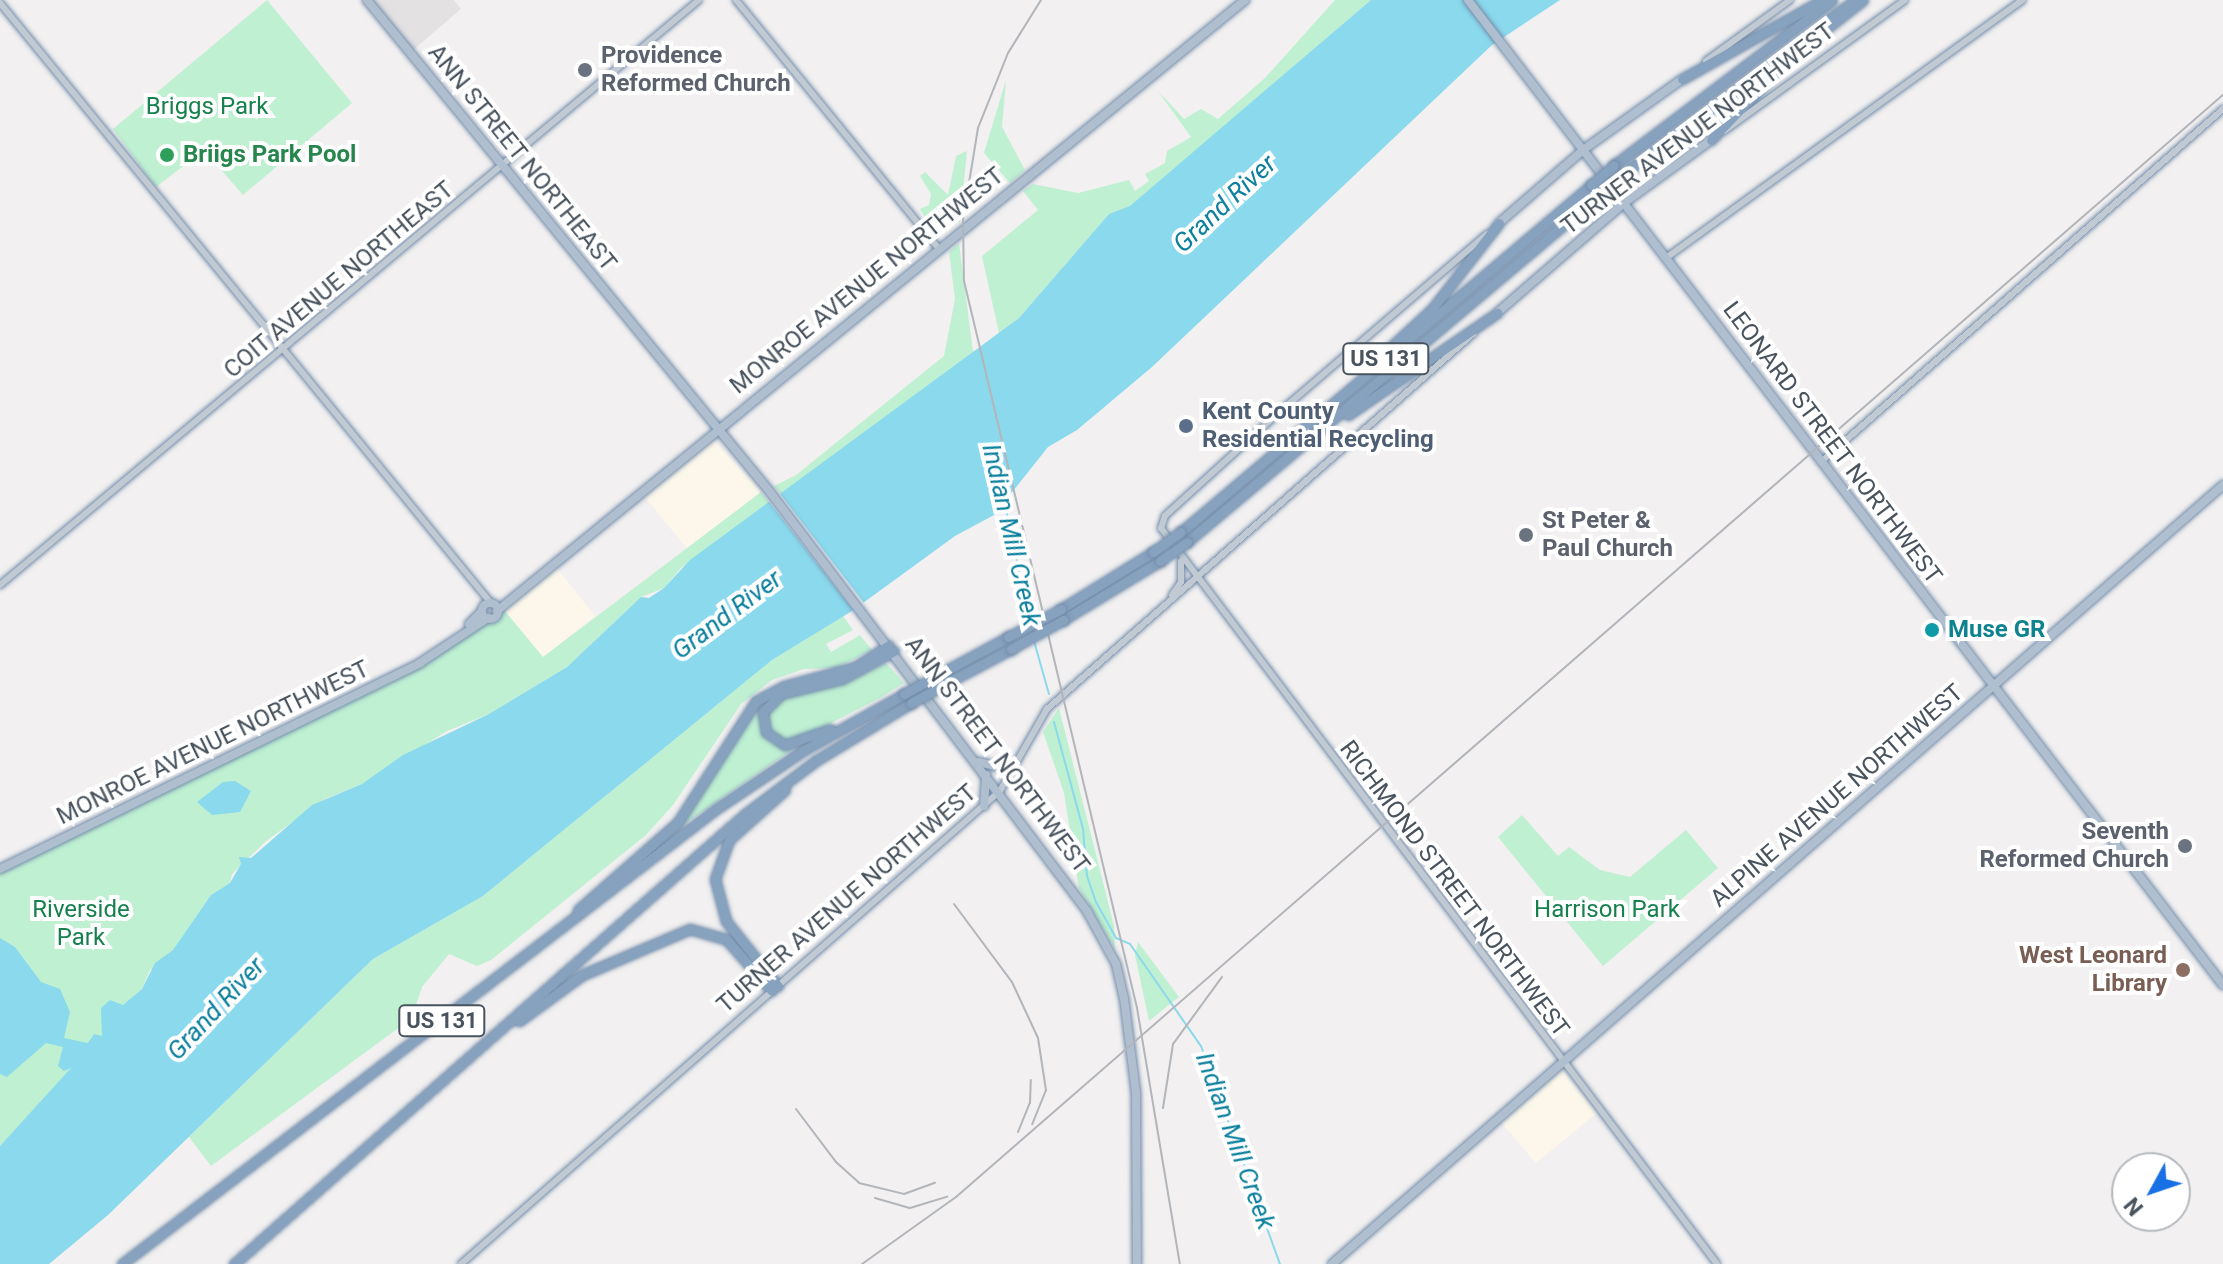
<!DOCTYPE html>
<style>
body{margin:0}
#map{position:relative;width:2223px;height:1264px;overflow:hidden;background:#f2f0f0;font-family:Roboto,sans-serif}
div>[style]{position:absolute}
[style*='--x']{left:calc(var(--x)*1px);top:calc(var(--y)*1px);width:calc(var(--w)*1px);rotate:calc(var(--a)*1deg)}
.commercial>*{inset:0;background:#fcf7ea}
.education>*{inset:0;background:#e3e1e2}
.green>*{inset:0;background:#bff0d2}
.water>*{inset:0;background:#8bd9ed}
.pier>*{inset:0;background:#f2f0f0}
.stream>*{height:2px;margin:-1px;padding:0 1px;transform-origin:1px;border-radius:1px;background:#8bd9ed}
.roads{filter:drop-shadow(0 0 2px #738dab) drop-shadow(0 0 2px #738dab)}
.minor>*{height:6px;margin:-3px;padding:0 3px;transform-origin:3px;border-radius:3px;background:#c1cad2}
.major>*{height:8px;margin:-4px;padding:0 4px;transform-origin:4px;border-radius:4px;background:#b0bfcf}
.major>.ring{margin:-4px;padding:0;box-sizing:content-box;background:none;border:8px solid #b0bfcf;border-radius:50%}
.highway>*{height:9px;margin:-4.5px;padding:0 4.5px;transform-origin:4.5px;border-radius:4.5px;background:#87a2bf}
.rail>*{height:2px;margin:-1px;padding:0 1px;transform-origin:1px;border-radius:1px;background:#b2b5ba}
.bridges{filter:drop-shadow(0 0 2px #738dab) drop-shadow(0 0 2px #738dab)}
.highway-bridge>*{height:9px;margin:-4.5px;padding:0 4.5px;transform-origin:4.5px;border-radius:4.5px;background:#87a2bf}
.dots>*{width:22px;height:22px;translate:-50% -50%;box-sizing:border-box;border:4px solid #fff;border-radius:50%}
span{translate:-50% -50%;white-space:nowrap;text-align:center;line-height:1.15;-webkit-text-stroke:8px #fff;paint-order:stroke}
.shield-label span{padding:2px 6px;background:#fff;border:2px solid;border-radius:6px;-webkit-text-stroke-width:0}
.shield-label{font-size:22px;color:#48535e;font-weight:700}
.worship-label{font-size:24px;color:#5b616d;font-weight:700}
.left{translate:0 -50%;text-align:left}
.right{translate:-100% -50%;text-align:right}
.park-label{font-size:24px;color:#16814c}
.street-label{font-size:24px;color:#48535e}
.leisure-label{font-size:24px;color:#27864d;font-weight:700}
.service-label{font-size:24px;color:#4e5e75;font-weight:700}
.culture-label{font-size:24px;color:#0d838f;font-weight:700}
.education-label{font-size:24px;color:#785e54;font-weight:700}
.water-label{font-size:26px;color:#0c809e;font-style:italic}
.north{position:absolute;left:2111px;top:1152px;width:80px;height:80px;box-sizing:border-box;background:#fff;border:2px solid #b6babf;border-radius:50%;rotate:230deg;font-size:22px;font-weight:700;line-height:32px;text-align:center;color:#48535e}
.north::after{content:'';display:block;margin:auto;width:28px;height:36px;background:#1771e5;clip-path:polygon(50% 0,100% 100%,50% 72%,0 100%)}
</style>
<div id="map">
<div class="commercial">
<i style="clip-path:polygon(713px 440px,761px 492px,689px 551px,644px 496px)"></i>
<i style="clip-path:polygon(556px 567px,595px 616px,543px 657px,504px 610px)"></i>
<i style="clip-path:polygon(1562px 1070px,1597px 1113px,1536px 1163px,1500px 1121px)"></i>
</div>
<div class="education">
<i style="clip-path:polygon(372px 0,454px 0,461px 9px,413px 50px)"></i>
</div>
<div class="green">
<i style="clip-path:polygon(267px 0,352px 103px,243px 195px,204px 150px,156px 187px,113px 129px)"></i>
<i style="clip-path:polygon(1335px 0,1371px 0,1130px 207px,1109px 214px,1019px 318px,999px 333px,982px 256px,1038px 210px,1023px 191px,1033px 184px,1078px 193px,1129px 180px,1135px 191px,1149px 181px,1145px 174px,1165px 163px,1167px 151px,1191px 137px,1158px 91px,1184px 119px,1201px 109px,1218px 119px,1265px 78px)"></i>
<i style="clip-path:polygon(1006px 80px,1002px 127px,1025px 170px,1010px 183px,984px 153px)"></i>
<i style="clip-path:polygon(967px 151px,960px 222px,927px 221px,920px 209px,929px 205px,931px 194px,920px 176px,925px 172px,948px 195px,956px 156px)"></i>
<i style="clip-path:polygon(959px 243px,973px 352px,781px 494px,774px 486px,796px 475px,944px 356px,955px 299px,949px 252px)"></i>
<i style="clip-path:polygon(761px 492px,769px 502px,681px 568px,664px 588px,641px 597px,567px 667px,489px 714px,447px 731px,362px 784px,325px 799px,266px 841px,232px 874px,230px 883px,211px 895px,173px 951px,150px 970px,142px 989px,103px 1023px,102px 1036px,88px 1043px,64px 1071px,71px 1067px,62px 1083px,0 1146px,0 873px,423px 665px,504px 610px,543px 657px)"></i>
<i style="clip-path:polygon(843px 616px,853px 630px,826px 644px,831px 652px,860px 635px,872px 650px,836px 668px,804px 669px,772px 680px,741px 704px,673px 805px,646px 835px,491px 960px,477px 966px,449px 954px,422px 987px,412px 1018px,211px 1166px,189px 1137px,373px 959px,483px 896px,772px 660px)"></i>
<i style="clip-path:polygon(886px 663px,904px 683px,880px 698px,796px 741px,786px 742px,770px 730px,767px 714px,782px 697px,841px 685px)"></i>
<i style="clip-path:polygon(766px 701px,761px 708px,768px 739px,793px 749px,673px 832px,757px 704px)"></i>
<i style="clip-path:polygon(1059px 708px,1114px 926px,1115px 949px,1079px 888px,1064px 793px,1043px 732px)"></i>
<i style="clip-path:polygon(1522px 815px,1558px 856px,1569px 847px,1600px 870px,1630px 877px,1686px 830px,1718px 868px,1603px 966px,1498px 837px)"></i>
<i style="clip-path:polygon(1138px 942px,1179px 997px,1149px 1021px,1135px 955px)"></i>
</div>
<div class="water">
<i style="clip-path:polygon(1371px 0,1560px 0,1492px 45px,1152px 367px,1077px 430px,1048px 447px,994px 515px,955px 536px,852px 611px,772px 660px,483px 896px,373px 959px,108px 1215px,49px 1264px,0 1264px,0 1146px,71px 1068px,64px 1071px,58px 1066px,63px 1047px,46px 1043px,7px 1077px,0 1074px,0 938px,15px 947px,41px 982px,60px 989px,70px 1012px,64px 1038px,88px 1043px,94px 1034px,102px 1036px,101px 1008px,110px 1000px,123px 1005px,142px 989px,155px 963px,173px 950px,211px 895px,230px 883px,241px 864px,239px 857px,251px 858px,312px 805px,362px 784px,403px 755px,489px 714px,567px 667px,641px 597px,649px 598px,664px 588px,690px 560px,1019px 318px,1109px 214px,1130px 206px)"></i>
<i style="clip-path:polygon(235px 781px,251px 791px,240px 812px,212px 815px,197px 802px,223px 782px)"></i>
</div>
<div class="pier">
<i style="clip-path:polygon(778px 491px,864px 603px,854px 611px,767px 499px)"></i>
</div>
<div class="stream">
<i style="--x:1004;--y:500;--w:126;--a:78.1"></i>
<i style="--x:1034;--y:641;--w:55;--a:74.2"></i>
<i style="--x:1054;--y:722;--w:111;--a:74.8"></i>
<i style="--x:1083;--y:829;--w:47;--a:85.1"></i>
<i style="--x:1087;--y:876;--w:28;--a:71"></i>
<i style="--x:1096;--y:902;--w:41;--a:60.9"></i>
<i style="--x:1116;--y:938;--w:15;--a:23"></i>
<i style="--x:1130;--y:944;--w:124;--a:55.2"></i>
<i style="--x:1201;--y:1046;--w:232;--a:70.1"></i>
</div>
<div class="roads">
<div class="minor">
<i style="--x:736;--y:0;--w:321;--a:50.8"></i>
<i style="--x:0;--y:3;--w:775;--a:50.71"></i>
<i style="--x:1706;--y:61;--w:104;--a:-36"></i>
<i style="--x:1724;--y:131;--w:223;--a:-35.9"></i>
<i style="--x:1487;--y:234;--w:266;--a:139.4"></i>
<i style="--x:1285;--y:407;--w:162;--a:137.8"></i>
<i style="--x:1165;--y:516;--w:13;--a:108"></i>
<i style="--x:1161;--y:528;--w:922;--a:52.93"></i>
<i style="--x:1666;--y:258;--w:440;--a:-35.9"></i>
<i style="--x:1821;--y:462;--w:535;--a:-41.29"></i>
<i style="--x:0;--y:585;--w:911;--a:-39.93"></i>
<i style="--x:1172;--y:595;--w:16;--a:-55"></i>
<i style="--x:1181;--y:582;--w:21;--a:-90"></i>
<i style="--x:461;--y:1264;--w:717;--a:-41.27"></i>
<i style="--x:1000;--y:791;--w:95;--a:-60.2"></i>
<i style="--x:1047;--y:709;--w:568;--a:-41.36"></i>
</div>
<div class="major">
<i style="--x:367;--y:0;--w:636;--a:50.68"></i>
<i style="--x:770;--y:492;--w:525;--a:52.89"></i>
<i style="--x:1087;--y:911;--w:60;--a:61.3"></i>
<i style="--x:1116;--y:964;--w:35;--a:77"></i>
<i style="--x:1124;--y:998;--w:96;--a:82.8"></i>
<i style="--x:1136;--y:1093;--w:171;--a:89.7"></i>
<i style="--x:1468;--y:0;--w:1241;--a:52.53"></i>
<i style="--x:1499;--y:223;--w:111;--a:-41"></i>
<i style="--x:1583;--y:150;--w:122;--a:-35.6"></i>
<i style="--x:1497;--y:313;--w:168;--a:-40.9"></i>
<i style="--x:1624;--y:203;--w:107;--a:-35.9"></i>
<i class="ring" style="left:482px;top:603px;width:8px;height:8px"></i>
<i style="--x:497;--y:611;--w:966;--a:-39.24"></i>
<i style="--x:469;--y:624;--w:18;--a:-45"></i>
<i style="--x:978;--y:762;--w:18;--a:13"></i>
<i style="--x:996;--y:766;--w:20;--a:-11"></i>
<i style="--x:984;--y:806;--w:31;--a:-86"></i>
<i style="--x:0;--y:869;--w:468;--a:-26.1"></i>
<i style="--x:420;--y:663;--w:82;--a:-33.5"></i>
<i style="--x:1332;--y:1264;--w:1184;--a:-41.16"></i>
</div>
<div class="highway">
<i style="--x:1682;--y:79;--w:161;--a:-29.4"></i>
<i style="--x:1711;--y:140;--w:113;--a:-46.4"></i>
<i style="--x:1789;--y:58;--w:94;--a:-38.1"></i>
<i style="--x:1614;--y:165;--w:273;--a:-37.1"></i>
<i style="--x:1622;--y:175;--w:291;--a:-36.9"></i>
<i style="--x:1379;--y:358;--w:72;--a:-42.8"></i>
<i style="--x:1432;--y:309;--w:109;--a:-52.1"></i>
<i style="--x:1348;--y:415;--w:181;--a:-34.4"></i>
<i style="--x:1181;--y:532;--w:537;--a:-40.24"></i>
<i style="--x:1187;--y:542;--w:539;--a:-40.11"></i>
<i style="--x:1061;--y:609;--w:108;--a:-31.8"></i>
<i style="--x:1063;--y:620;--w:114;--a:-31.3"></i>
<i style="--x:936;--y:676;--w:82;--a:-28.4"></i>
<i style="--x:943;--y:685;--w:77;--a:-27.9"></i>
<i style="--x:830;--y:729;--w:48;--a:160.4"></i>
<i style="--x:785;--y:745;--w:23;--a:-146"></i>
<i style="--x:766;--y:732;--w:20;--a:-99"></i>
<i style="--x:763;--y:712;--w:25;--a:-45"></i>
<i style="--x:781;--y:694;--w:63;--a:-13.8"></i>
<i style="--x:842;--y:679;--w:59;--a:-28.3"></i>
<i style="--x:578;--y:910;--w:133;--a:-41.3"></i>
<i style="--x:678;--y:822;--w:144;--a:-57.2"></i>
<i style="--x:756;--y:701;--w:32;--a:-28"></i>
<i style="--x:784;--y:686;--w:73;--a:-15"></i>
<i style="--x:855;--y:667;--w:40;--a:-32.9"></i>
<i style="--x:778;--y:986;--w:83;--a:-128.7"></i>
<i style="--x:726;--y:921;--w:43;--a:-104.7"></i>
<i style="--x:715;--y:879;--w:41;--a:-70.3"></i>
<i style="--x:729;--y:840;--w:75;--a:-41.8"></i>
<i style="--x:519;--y:1021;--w:78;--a:-36.1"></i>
<i style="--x:582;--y:975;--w:117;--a:-23.1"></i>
<i style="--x:690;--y:929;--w:37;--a:16"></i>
<i style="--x:726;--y:939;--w:69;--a:48.5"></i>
<i style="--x:122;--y:1264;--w:748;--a:-37.45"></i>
<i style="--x:716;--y:809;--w:106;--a:-33.8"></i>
<i style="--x:804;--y:750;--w:115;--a:-29.2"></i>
<i style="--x:234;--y:1264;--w:681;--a:-41.37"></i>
<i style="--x:745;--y:814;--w:90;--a:-36.9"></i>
<i style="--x:817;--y:760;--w:110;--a:-31.2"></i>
</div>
</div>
<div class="rail">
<i style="--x:1041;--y:0;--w:62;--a:121.9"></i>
<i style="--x:1008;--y:53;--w:81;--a:111.8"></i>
<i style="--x:978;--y:128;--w:93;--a:99.3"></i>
<i style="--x:963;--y:220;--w:61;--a:89.1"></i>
<i style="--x:964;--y:281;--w:747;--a:76.61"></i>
<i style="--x:1137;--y:1008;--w:260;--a:80.5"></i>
<i style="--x:954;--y:904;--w:97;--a:53.4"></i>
<i style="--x:1012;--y:982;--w:62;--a:65.1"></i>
<i style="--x:1038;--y:1038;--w:53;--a:81.3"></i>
<i style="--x:1046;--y:1090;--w:37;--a:112"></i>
<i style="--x:1163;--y:1108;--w:65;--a:-81.1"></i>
<i style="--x:1173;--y:1044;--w:83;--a:-53.8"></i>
<i style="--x:796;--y:1109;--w:66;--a:53"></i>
<i style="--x:836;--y:1162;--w:31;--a:42"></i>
<i style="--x:859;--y:1183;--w:46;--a:13.7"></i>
<i style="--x:904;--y:1194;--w:33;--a:-20"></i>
<i style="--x:1018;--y:1132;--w:31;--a:-68"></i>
<i style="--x:1030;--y:1103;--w:23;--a:-88"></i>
<i style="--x:875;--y:1198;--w:36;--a:16"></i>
<i style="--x:910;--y:1208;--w:39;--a:-17"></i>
<i style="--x:862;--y:1264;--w:115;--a:-35.5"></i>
<i style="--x:956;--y:1197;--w:1679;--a:-41.02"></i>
</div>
<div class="bridges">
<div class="highway-bridge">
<i style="--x:1591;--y:185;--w:30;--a:-41"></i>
<i style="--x:1599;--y:195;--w:30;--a:-41"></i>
<i style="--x:1153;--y:552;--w:34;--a:-36"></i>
<i style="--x:1160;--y:561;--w:33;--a:-35"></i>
<i style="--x:1008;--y:637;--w:60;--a:-27.8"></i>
<i style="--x:1011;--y:649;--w:60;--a:-29.1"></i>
<i style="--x:904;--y:694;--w:37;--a:-29"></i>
<i style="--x:911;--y:703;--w:37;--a:-29"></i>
</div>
</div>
<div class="dots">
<i style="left:585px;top:70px;background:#6b7280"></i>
<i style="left:167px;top:155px;background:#2e9e5b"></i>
<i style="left:1186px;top:426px;background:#5c6f8a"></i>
<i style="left:1526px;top:535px;background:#6b7280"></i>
<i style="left:1932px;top:630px;background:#0f9aa8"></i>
<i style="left:2185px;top:846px;background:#6b7280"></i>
<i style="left:2183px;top:970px;background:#8d6e63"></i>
</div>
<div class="shield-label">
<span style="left:1386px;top:359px">US 131</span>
<span style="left:442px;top:1021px">US 131</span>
</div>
<div class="worship-label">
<span class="left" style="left:601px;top:70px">Providence<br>Reformed Church</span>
<span class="left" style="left:1542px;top:535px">St Peter &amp;<br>Paul Church</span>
<span class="right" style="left:2169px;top:846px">Seventh<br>Reformed Church</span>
</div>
<div class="park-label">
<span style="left:207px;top:107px">Briggs Park</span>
<span style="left:81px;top:924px">Riverside<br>Park</span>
<span style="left:1607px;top:910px">Harrison Park</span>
</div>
<div class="street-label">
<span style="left:1698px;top:129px;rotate:-37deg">TURNER AVENUE NORTHWEST</span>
<span style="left:522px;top:158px;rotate:51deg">ANN STREET NORTHEAST</span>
<span style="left:339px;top:280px;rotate:-40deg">COIT AVENUE NORTHEAST</span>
<span style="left:867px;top:281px;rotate:-39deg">MONROE AVENUE NORTHWEST</span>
<span style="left:1832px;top:443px;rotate:53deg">LEONARD STREET NORTHWEST</span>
<span style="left:213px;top:743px;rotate:-26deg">MONROE AVENUE NORTHWEST</span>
<span style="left:997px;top:755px;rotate:53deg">ANN STREET NORTHWEST</span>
<span style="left:1837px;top:796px;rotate:-41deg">ALPINE AVENUE NORTHWEST</span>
<span style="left:1454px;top:889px;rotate:53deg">RICHMOND STREET NORTHWEST</span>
<span style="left:847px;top:899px;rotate:-41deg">TURNER AVENUE NORTHWEST</span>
</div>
<div class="leisure-label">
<span class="left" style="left:183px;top:155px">Briigs Park Pool</span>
</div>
<div class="service-label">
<span class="left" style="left:1202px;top:426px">Kent County<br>Residential Recycling</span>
</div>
<div class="culture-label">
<span class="left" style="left:1948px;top:630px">Muse GR</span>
</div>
<div class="education-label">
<span class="right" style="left:2167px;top:970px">West Leonard<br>Library</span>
</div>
<div class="water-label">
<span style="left:1225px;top:204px;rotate:-43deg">Grand River</span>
<span style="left:1011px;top:535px;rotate:77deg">Indian Mill Creek</span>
<span style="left:727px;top:615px;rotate:-37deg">Grand River</span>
<span style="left:216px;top:1009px;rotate:-47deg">Grand River</span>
<span style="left:1235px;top:1141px;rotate:70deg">Indian Mill Creek</span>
</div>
<div class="north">N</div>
</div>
